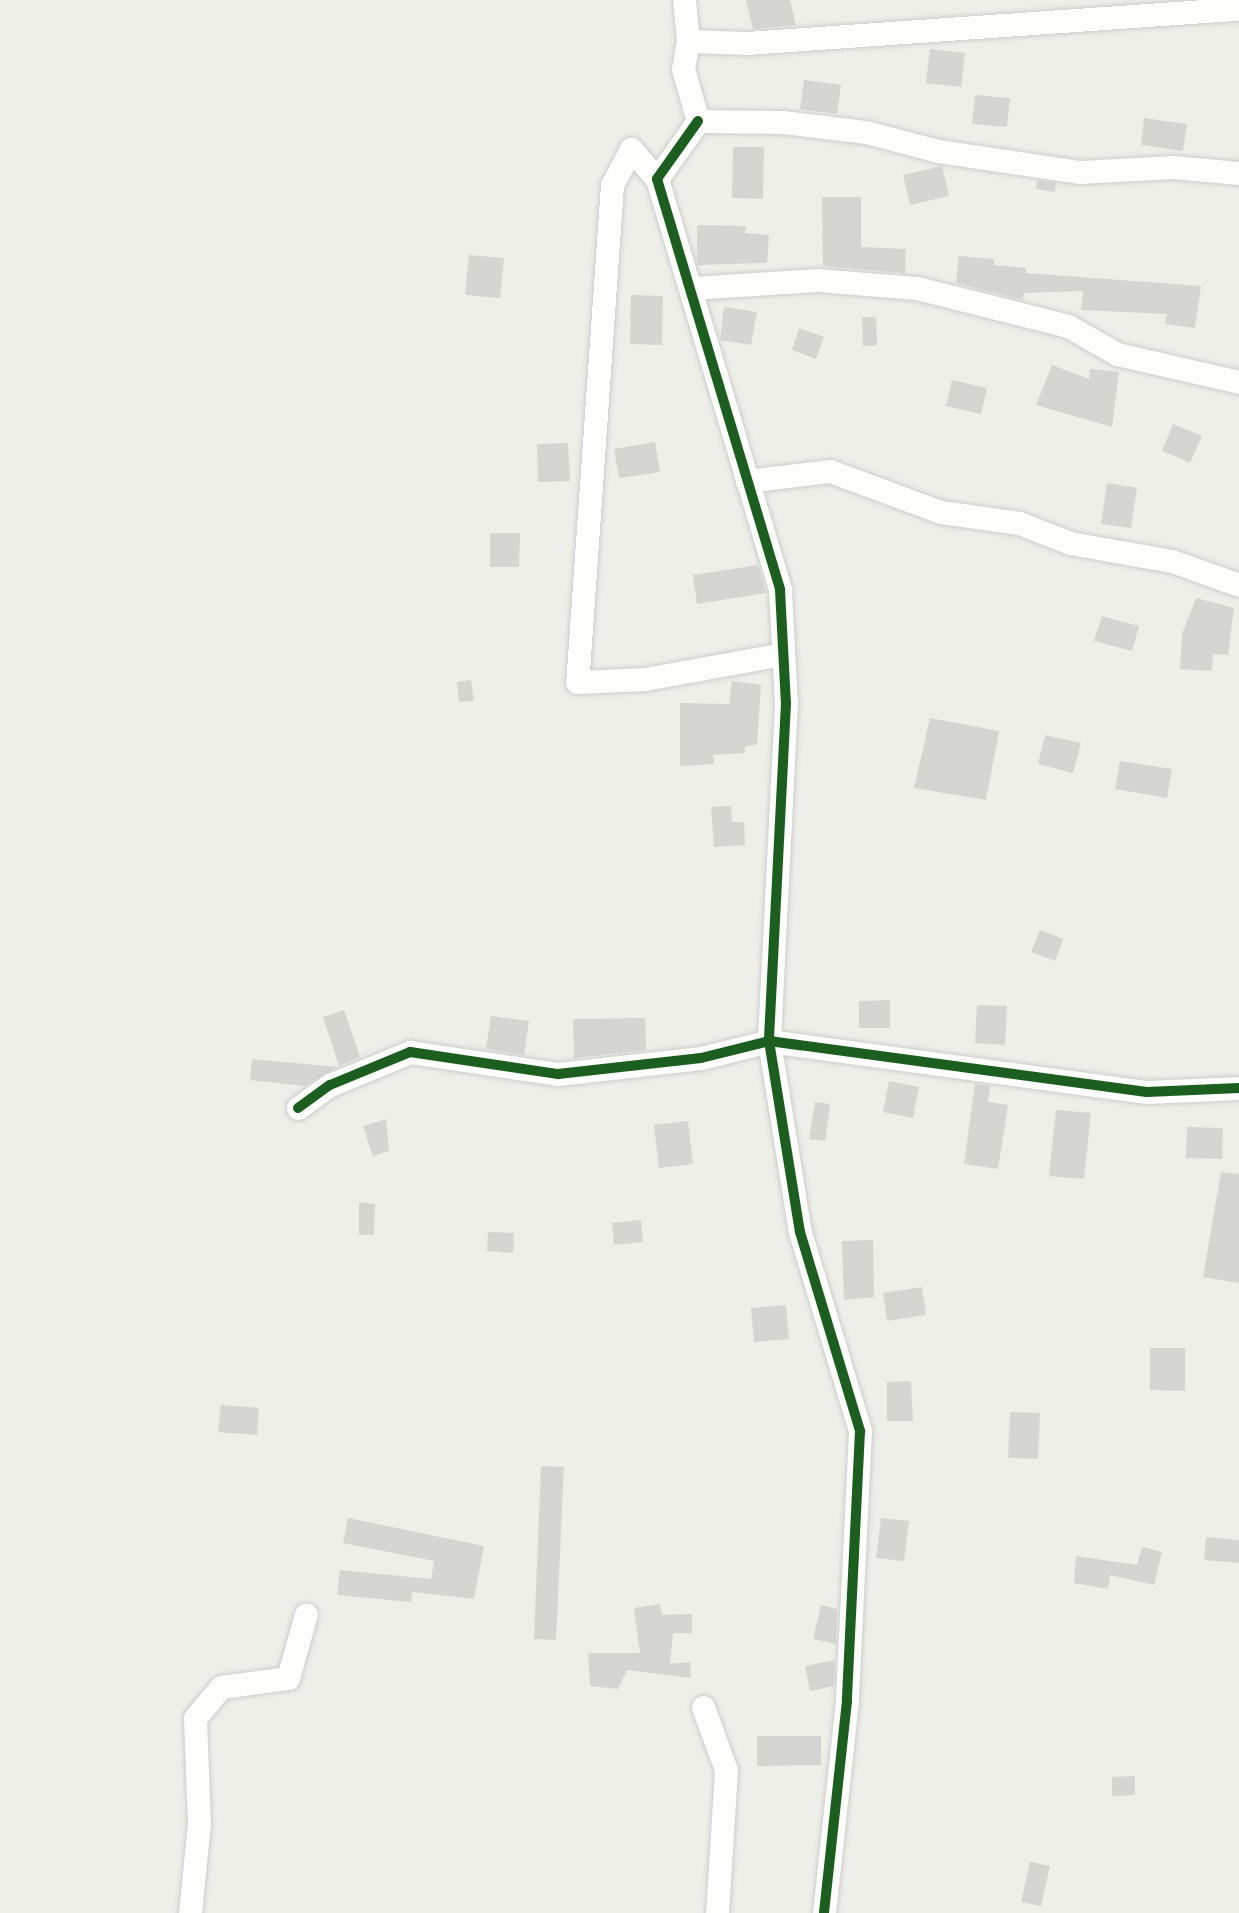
<!DOCTYPE html>
<style>
body{margin:0}
#map{position:relative;width:1239px;height:1913px;overflow:hidden;background:#efefe9;font-family:"Fira Sans",sans-serif}
div>[style]{position:absolute}
[style*='--x']{left:calc(var(--x)*1px);top:calc(var(--y)*1px);width:calc(var(--w)*1px);rotate:calc(var(--a)*1deg)}
.building>*{inset:0;background:#d5d6d2}
.roads{filter:drop-shadow(0 0 2px #cccdcb) drop-shadow(0 0 2px #cccdcb)}
.minor>*{height:23px;margin:-11.5px;padding:0 11.5px;transform-origin:11.5px;border-radius:11.5px;background:#fdfdfc}
.cycleway>*{height:10px;margin:-5px;padding:0 5px;transform-origin:5px;border-radius:5px;background:#1b5e20}
span{translate:-50% -50%;white-space:nowrap;text-align:center;line-height:1.15;-webkit-text-stroke:5px #fff;paint-order:stroke}
</style>
<div id="map">
<div class="building">
<i style="clip-path:polygon(746px 0,790px 0,796px 25px,753px 29px)"></i>
<i style="clip-path:polygon(930px 49px,965px 53px,961px 87px,926px 83px)"></i>
<i style="clip-path:polygon(804px 80px,841px 85px,837px 114px,800px 109px)"></i>
<i style="clip-path:polygon(975px 95px,1010px 98px,1007px 127px,972px 124px)"></i>
<i style="clip-path:polygon(1144px 118px,1187px 124px,1183px 151px,1141px 145px)"></i>
<i style="clip-path:polygon(733px 147px,764px 147px,763px 199px,732px 198px)"></i>
<i style="clip-path:polygon(942px 166px,949px 196px,910px 205px,903px 175px)"></i>
<i style="clip-path:polygon(1037px 180px,1056px 183px,1055px 192px,1036px 189px)"></i>
<i style="clip-path:polygon(822px 197px,861px 197px,861px 247px,906px 249px,905px 273px,823px 266px)"></i>
<i style="clip-path:polygon(697px 225px,746px 226px,745px 233px,769px 235px,767px 263px,697px 265px)"></i>
<i style="clip-path:polygon(469px 255px,504px 258px,500px 298px,465px 295px)"></i>
<i style="clip-path:polygon(959px 256px,994px 259px,994px 265px,1026px 268px,1026px 273px,1201px 286px,1195px 328px,1165px 324px,1167px 314px,1081px 310px,1083px 291px,1024px 293px,1023px 300px,956px 283px)"></i>
<i style="clip-path:polygon(631px 295px,663px 296px,662px 345px,630px 344px)"></i>
<i style="clip-path:polygon(724px 307px,757px 312px,751px 345px,720px 340px)"></i>
<i style="clip-path:polygon(862px 317px,876px 317px,877px 345px,863px 346px)"></i>
<i style="clip-path:polygon(799px 328px,824px 337px,816px 359px,792px 350px)"></i>
<i style="clip-path:polygon(1052px 365px,1089px 379px,1090px 369px,1119px 372px,1112px 427px,1036px 405px)"></i>
<i style="clip-path:polygon(952px 380px,987px 388px,981px 414px,946px 406px)"></i>
<i style="clip-path:polygon(1173px 424px,1202px 436px,1190px 463px,1162px 451px)"></i>
<i style="clip-path:polygon(655px 442px,660px 472px,619px 478px,614px 449px)"></i>
<i style="clip-path:polygon(568px 443px,570px 481px,538px 482px,537px 444px)"></i>
<i style="clip-path:polygon(1107px 483px,1137px 488px,1131px 528px,1101px 524px)"></i>
<i style="clip-path:polygon(490px 533px,520px 533px,519px 567px,490px 567px)"></i>
<i style="clip-path:polygon(758px 565px,766px 593px,697px 604px,693px 575px)"></i>
<i style="clip-path:polygon(1196px 598px,1234px 608px,1228px 655px,1213px 654px,1212px 671px,1180px 669px,1182px 634px)"></i>
<i style="clip-path:polygon(1102px 616px,1139px 626px,1132px 651px,1094px 641px)"></i>
<i style="clip-path:polygon(471px 680px,474px 701px,459px 702px,457px 682px)"></i>
<i style="clip-path:polygon(732px 681px,761px 685px,757px 744px,745px 747px,745px 753px,713px 755px,714px 764px,680px 766px,680px 703px,729px 704px)"></i>
<i style="clip-path:polygon(930px 718px,999px 731px,986px 800px,914px 788px)"></i>
<i style="clip-path:polygon(1045px 735px,1081px 743px,1073px 773px,1038px 764px)"></i>
<i style="clip-path:polygon(1120px 761px,1172px 769px,1167px 798px,1115px 789px)"></i>
<i style="clip-path:polygon(731px 806px,732px 822px,744px 822px,745px 845px,714px 847px,711px 807px)"></i>
<i style="clip-path:polygon(1040px 930px,1063px 939px,1055px 961px,1031px 952px)"></i>
<i style="clip-path:polygon(890px 1000px,890px 1028px,859px 1028px,859px 1001px)"></i>
<i style="clip-path:polygon(977px 1005px,1007px 1006px,1005px 1045px,975px 1043px)"></i>
<i style="clip-path:polygon(344px 1010px,360px 1057px,339px 1066px,323px 1017px)"></i>
<i style="clip-path:polygon(491px 1016px,529px 1021px,524px 1055px,486px 1049px)"></i>
<i style="clip-path:polygon(645px 1018px,646px 1050px,574px 1058px,573px 1019px)"></i>
<i style="clip-path:polygon(252px 1059px,337px 1067px,305px 1086px,250px 1080px)"></i>
<i style="clip-path:polygon(889px 1081px,919px 1087px,913px 1118px,883px 1112px)"></i>
<i style="clip-path:polygon(975px 1084px,990px 1086px,988px 1102px,1008px 1105px,998px 1169px,964px 1164px)"></i>
<i style="clip-path:polygon(815px 1102px,830px 1104px,825px 1141px,809px 1139px)"></i>
<i style="clip-path:polygon(1056px 1110px,1091px 1113px,1084px 1179px,1049px 1176px)"></i>
<i style="clip-path:polygon(386px 1119px,389px 1151px,373px 1156px,363px 1126px)"></i>
<i style="clip-path:polygon(688px 1121px,693px 1164px,659px 1168px,654px 1125px)"></i>
<i style="clip-path:polygon(1187px 1127px,1223px 1128px,1222px 1159px,1186px 1158px)"></i>
<i style="clip-path:polygon(1221px 1172px,1239px 1174px,1239px 1283px,1203px 1277px)"></i>
<i style="clip-path:polygon(359px 1202px,375px 1204px,374px 1235px,359px 1235px)"></i>
<i style="clip-path:polygon(641px 1220px,643px 1242px,614px 1245px,612px 1223px)"></i>
<i style="clip-path:polygon(488px 1232px,514px 1233px,513px 1253px,487px 1251px)"></i>
<i style="clip-path:polygon(873px 1240px,874px 1297px,844px 1300px,842px 1241px)"></i>
<i style="clip-path:polygon(922px 1287px,926px 1315px,887px 1321px,883px 1293px)"></i>
<i style="clip-path:polygon(786px 1305px,789px 1339px,754px 1342px,751px 1308px)"></i>
<i style="clip-path:polygon(1150px 1348px,1185px 1348px,1185px 1391px,1150px 1390px)"></i>
<i style="clip-path:polygon(911px 1381px,913px 1421px,887px 1421px,887px 1382px)"></i>
<i style="clip-path:polygon(221px 1405px,259px 1408px,257px 1435px,218px 1432px)"></i>
<i style="clip-path:polygon(1010px 1412px,1040px 1413px,1038px 1459px,1008px 1458px)"></i>
<i style="clip-path:polygon(541px 1466px,564px 1467px,556px 1640px,534px 1639px)"></i>
<i style="clip-path:polygon(348px 1518px,484px 1546px,474px 1599px,412px 1592px,411px 1602px,337px 1595px,340px 1570px,431px 1579px,434px 1561px,343px 1543px)"></i>
<i style="clip-path:polygon(881px 1518px,909px 1521px,904px 1561px,876px 1558px)"></i>
<i style="clip-path:polygon(1206px 1537px,1239px 1540px,1239px 1563px,1204px 1560px)"></i>
<i style="clip-path:polygon(1142px 1547px,1162px 1552px,1154px 1585px,1110px 1575px,1108px 1589px,1074px 1583px,1076px 1556px,1137px 1565px)"></i>
<i style="clip-path:polygon(660px 1604px,662px 1615px,692px 1614px,692px 1633px,673px 1633px,670px 1664px,690px 1662px,691px 1678px,627px 1670px,618px 1689px,590px 1686px,588px 1653px,640px 1653px,634px 1608px)"></i>
<i style="clip-path:polygon(821px 1605px,837px 1609px,836px 1644px,813px 1639px)"></i>
<i style="clip-path:polygon(835px 1660px,834px 1686px,810px 1691px,805px 1666px)"></i>
<i style="clip-path:polygon(757px 1736px,821px 1736px,821px 1765px,757px 1766px)"></i>
<i style="clip-path:polygon(1135px 1776px,1135px 1795px,1112px 1796px,1112px 1777px)"></i>
<i style="clip-path:polygon(1030px 1862px,1050px 1866px,1041px 1906px,1021px 1902px)"></i>
</div>
<div class="roads">
<div class="minor">
<i style="--x:684;--y:0;--w:41;--a:84.4"></i>
<i style="--x:688;--y:41;--w:28;--a:100"></i>
<i style="--x:683;--y:69;--w:54;--a:73.9"></i>
<i style="--x:698;--y:121;--w:85;--a:0.7"></i>
<i style="--x:783;--y:122;--w:84;--a:6.9"></i>
<i style="--x:866;--y:132;--w:74;--a:14.8"></i>
<i style="--x:938;--y:151;--w:144;--a:8.4"></i>
<i style="--x:1080;--y:172;--w:93;--a:-3.1"></i>
<i style="--x:1173;--y:167;--w:66;--a:5.2"></i>
<i style="--x:688;--y:41;--w:59;--a:1.9"></i>
<i style="--x:747;--y:43;--w:493;--a:-4"></i>
<i style="--x:698;--y:121;--w:71;--a:125.3"></i>
<i style="--x:657;--y:179;--w:429;--a:73.3"></i>
<i style="--x:780;--y:590;--w:113;--a:87"></i>
<i style="--x:786;--y:703;--w:338;--a:92.9"></i>
<i style="--x:769;--y:1041;--w:193;--a:80.8"></i>
<i style="--x:800;--y:1232;--w:208;--a:73.2"></i>
<i style="--x:860;--y:1431;--w:270;--a:92.8"></i>
<i style="--x:847;--y:1701;--w:213;--a:96.2"></i>
<i style="--x:657;--y:179;--w:40;--a:-131"></i>
<i style="--x:631;--y:149;--w:41;--a:117.8"></i>
<i style="--x:612;--y:185;--w:498;--a:94"></i>
<i style="--x:577;--y:682;--w:68;--a:-2.5"></i>
<i style="--x:645;--y:679;--w:140;--a:-10.3"></i>
<i style="--x:692;--y:288;--w:125;--a:-3.7"></i>
<i style="--x:817;--y:280;--w:100;--a:4.6"></i>
<i style="--x:917;--y:288;--w:156;--a:14.1"></i>
<i style="--x:1068;--y:326;--w:56;--a:29.7"></i>
<i style="--x:1117;--y:354;--w:125;--a:12.9"></i>
<i style="--x:747;--y:481;--w:84;--a:-6.9"></i>
<i style="--x:830;--y:471;--w:118;--a:20.3"></i>
<i style="--x:941;--y:512;--w:79;--a:8"></i>
<i style="--x:1019;--y:523;--w:55;--a:21.4"></i>
<i style="--x:1070;--y:543;--w:104;--a:10"></i>
<i style="--x:1172;--y:561;--w:71;--a:19.7"></i>
<i style="--x:298;--y:1108;--w:39;--a:-36"></i>
<i style="--x:330;--y:1085;--w:87;--a:-22.4"></i>
<i style="--x:410;--y:1052;--w:150;--a:8.5"></i>
<i style="--x:558;--y:1074;--w:144;--a:-6.4"></i>
<i style="--x:701;--y:1058;--w:70;--a:-14"></i>
<i style="--x:769;--y:1041;--w:381;--a:7.7"></i>
<i style="--x:1147;--y:1092;--w:92;--a:-2.5"></i>
<i style="--x:703;--y:1707;--w:67;--a:69.9"></i>
<i style="--x:726;--y:1770;--w:143;--a:93.6"></i>
<i style="--x:190;--y:1913;--w:90;--a:-84.3"></i>
<i style="--x:199;--y:1823;--w:105;--a:-92.2"></i>
<i style="--x:195;--y:1718;--w:40;--a:-50"></i>
<i style="--x:221;--y:1687;--w:68;--a:-7.7"></i>
<i style="--x:288;--y:1678;--w:66;--a:-74.3"></i>
</div>
</div>
<div class="cycleway">
<i style="--x:698;--y:121;--w:71;--a:125.3"></i>
<i style="--x:657;--y:179;--w:429;--a:73.3"></i>
<i style="--x:780;--y:590;--w:113;--a:87"></i>
<i style="--x:786;--y:703;--w:338;--a:92.9"></i>
<i style="--x:769;--y:1041;--w:193;--a:80.8"></i>
<i style="--x:800;--y:1232;--w:208;--a:73.2"></i>
<i style="--x:860;--y:1431;--w:270;--a:92.8"></i>
<i style="--x:847;--y:1701;--w:213;--a:96.2"></i>
<i style="--x:298;--y:1108;--w:39;--a:-36"></i>
<i style="--x:330;--y:1085;--w:87;--a:-22.4"></i>
<i style="--x:410;--y:1052;--w:150;--a:8.5"></i>
<i style="--x:558;--y:1074;--w:144;--a:-6.4"></i>
<i style="--x:701;--y:1058;--w:70;--a:-14"></i>
<i style="--x:769;--y:1041;--w:381;--a:7.7"></i>
<i style="--x:1147;--y:1092;--w:92;--a:-2.5"></i>
</div>
</div>
